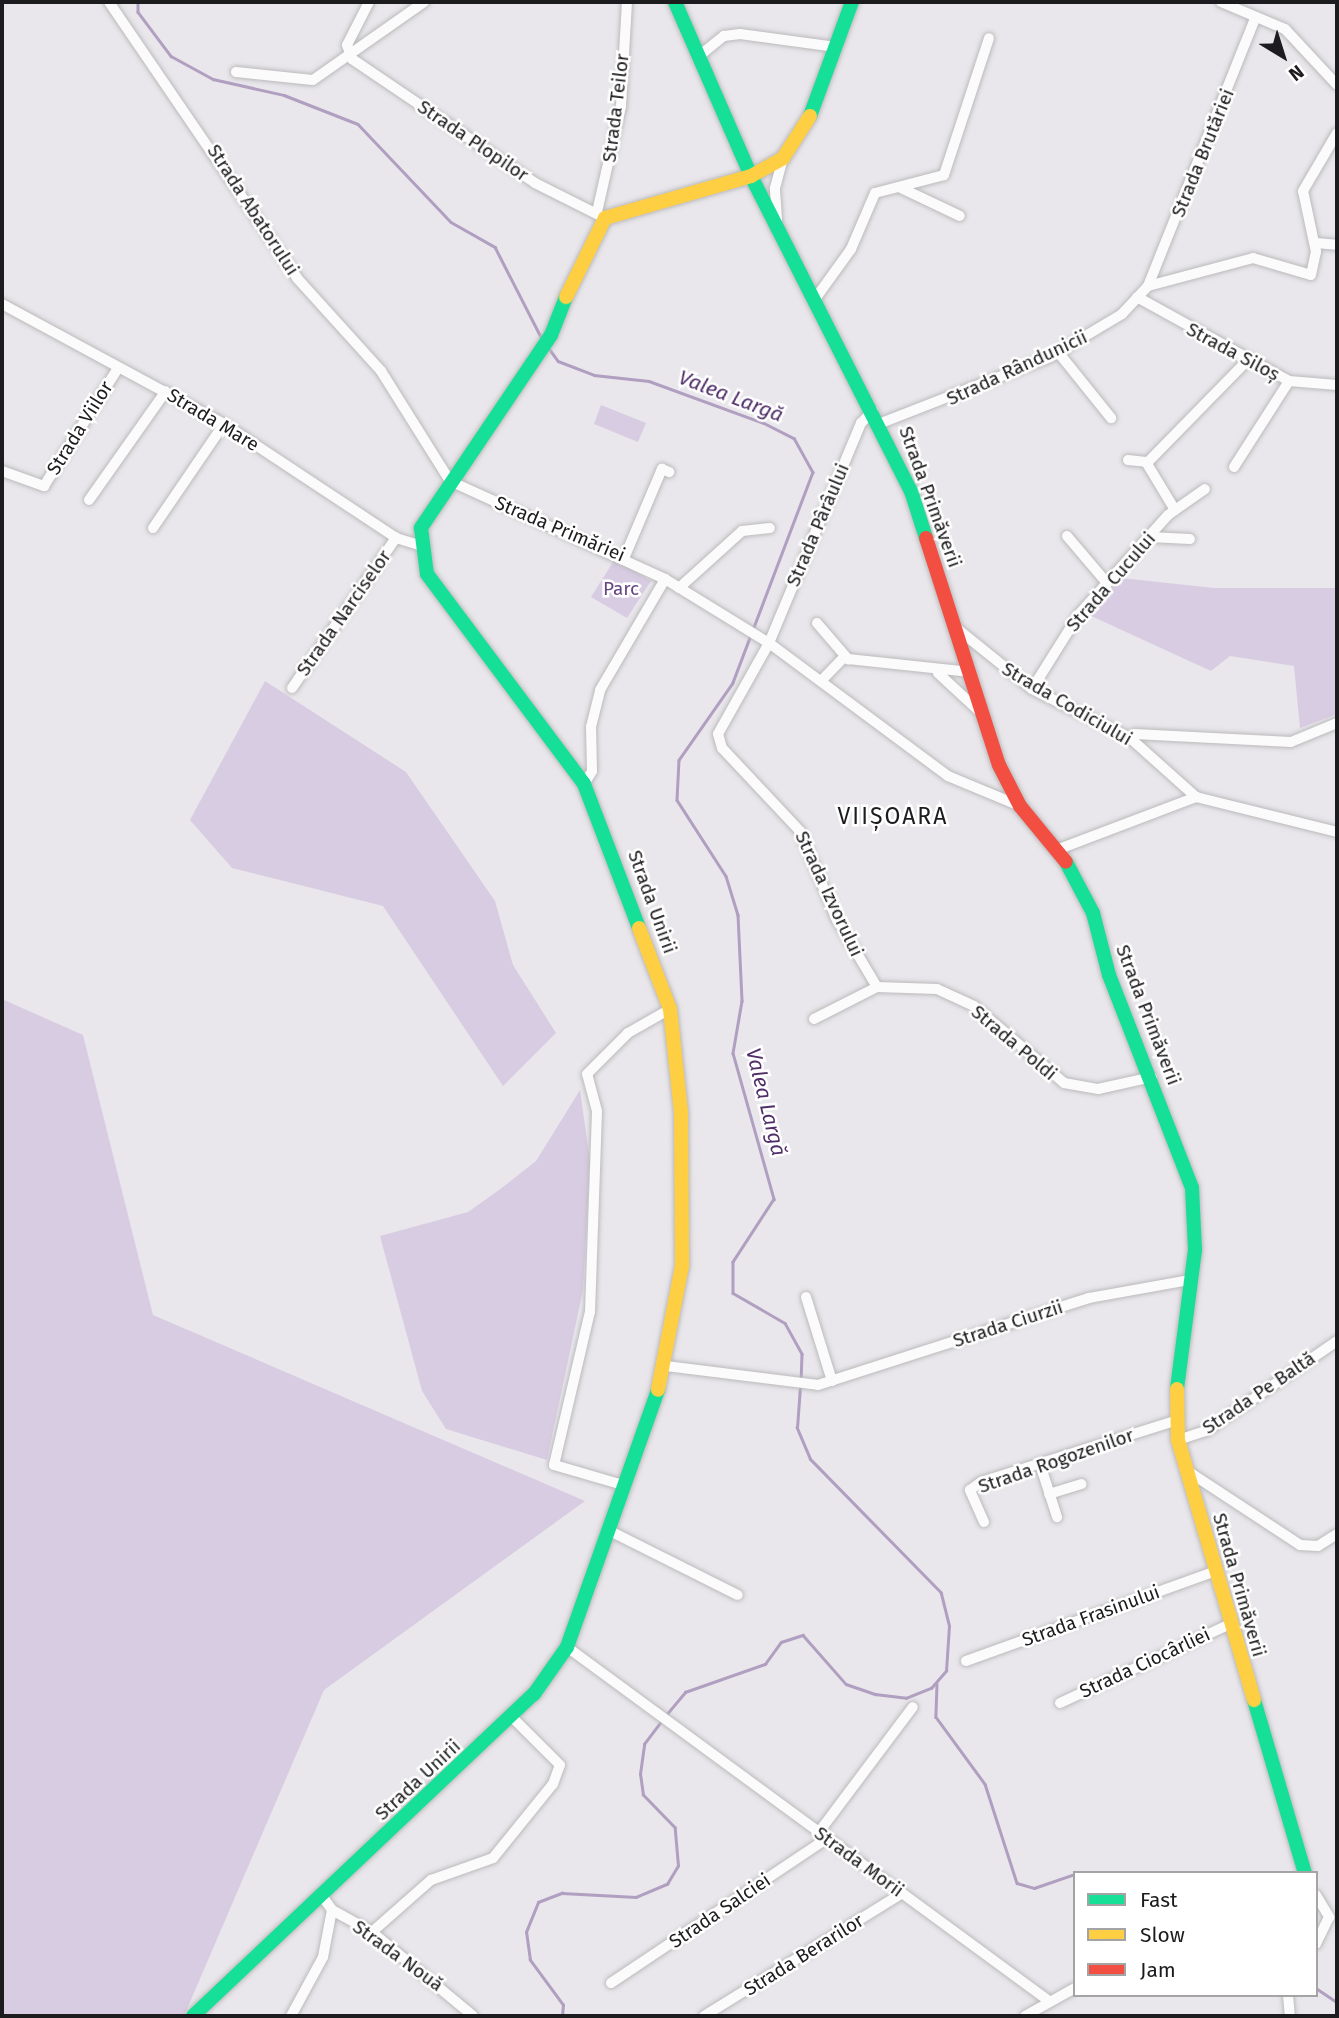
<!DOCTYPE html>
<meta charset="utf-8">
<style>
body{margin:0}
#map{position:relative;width:1339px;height:2018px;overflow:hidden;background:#e9e7eb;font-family:"Fira Sans",sans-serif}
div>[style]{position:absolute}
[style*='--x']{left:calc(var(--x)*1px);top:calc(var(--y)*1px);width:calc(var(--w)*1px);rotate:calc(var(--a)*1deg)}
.green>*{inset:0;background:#d8cce3}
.stream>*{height:2.5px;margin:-1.25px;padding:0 1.25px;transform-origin:1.25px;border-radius:1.25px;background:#b09fc0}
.roads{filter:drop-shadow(0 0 2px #bbbabc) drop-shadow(0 0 2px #bbbabc)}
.street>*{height:10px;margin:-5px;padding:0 5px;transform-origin:5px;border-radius:5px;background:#fcfbfc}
.fast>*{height:14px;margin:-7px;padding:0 7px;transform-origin:7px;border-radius:7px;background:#16e098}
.slow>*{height:14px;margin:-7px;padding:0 7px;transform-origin:7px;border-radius:7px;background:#ffcf43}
.jam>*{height:14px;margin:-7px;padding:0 7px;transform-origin:7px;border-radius:7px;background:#f24e42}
span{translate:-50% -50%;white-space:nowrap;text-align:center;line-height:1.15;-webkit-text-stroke:5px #fff;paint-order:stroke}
.street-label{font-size:19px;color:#1c1b1d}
.park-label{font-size:19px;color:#674582}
.water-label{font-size:21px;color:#502f69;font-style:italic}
.quarter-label{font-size:23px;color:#1c1b1d;letter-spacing:2px}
.frame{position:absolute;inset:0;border:4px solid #1c1b1d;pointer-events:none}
.legend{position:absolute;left:1073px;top:1871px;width:245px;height:126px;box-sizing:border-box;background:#fff;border:2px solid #a4a4a5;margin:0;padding:9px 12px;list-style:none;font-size:21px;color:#1c1b1d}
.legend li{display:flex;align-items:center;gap:14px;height:35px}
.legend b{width:35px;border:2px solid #a4a4a5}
.north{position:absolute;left:1248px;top:21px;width:70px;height:70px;-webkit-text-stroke:5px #fff;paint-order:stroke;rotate:142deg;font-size:19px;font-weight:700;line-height:28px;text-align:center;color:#1c1b1d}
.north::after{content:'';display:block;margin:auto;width:24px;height:32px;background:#1c1b1d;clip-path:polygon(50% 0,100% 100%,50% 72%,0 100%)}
</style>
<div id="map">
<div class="green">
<i style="clip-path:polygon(601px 405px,646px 423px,638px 442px,594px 424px)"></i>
<i style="clip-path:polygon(615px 559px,651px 581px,627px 618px,591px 597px)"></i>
<i style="clip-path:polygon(1121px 578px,1214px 588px,1337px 588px,1337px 714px,1300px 728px,1294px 666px,1230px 656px,1211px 671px,1089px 615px)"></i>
<i style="clip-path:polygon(265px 681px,406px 772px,495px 901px,513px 965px,556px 1033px,503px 1086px,383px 906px,232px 868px,190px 820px)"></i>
<i style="clip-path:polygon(2px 999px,83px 1035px,153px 1315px,585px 1501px,324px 1690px,184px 2016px,2px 2016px)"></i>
<i style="clip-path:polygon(580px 1090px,590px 1161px,583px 1290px,547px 1460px,446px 1429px,422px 1391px,380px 1236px,468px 1212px,499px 1190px,536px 1161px)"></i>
</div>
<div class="stream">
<i style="--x:138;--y:2;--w:10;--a:90"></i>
<i style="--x:138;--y:12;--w:55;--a:53.1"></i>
<i style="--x:171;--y:56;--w:48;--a:28.7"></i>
<i style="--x:213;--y:79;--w:73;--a:12.7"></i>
<i style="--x:284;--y:95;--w:79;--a:21.4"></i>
<i style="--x:358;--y:124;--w:135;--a:46.5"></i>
<i style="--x:451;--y:222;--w:51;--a:29.6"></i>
<i style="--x:495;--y:247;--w:103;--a:62.9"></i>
<i style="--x:548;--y:347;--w:17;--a:54"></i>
<i style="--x:558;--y:361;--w:39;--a:21"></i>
<i style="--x:594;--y:375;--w:55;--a:6.2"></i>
<i style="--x:649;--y:381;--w:122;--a:20.1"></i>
<i style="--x:764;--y:423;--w:34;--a:27"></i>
<i style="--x:794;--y:438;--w:39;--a:61"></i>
<i style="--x:813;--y:472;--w:226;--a:110.8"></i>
<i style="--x:733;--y:683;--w:94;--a:125"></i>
<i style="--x:679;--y:760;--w:40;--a:92.9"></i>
<i style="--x:677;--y:800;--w:90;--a:57.2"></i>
<i style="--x:726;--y:876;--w:41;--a:72.9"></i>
<i style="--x:738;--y:915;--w:86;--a:87.3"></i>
<i style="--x:742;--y:1001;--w:53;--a:99.8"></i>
<i style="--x:733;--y:1053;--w:152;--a:74.3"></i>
<i style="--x:774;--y:1199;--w:75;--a:123.1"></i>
<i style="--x:733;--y:1262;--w:31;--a:90"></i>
<i style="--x:733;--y:1293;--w:60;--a:30"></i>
<i style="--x:785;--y:1323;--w:35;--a:61"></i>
<i style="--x:802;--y:1354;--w:25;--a:92"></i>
<i style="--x:937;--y:1684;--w:33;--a:92"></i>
<i style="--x:936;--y:1717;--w:83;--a:53.8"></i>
<i style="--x:985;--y:1784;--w:104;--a:72.1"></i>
<i style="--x:1017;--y:1883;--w:18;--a:16"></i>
<i style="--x:1034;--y:1888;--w:43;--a:-18.9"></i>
<i style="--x:666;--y:1715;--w:30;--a:-50"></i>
<i style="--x:685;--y:1692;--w:85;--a:-19.3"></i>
<i style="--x:765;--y:1664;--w:27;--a:-54"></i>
<i style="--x:781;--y:1642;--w:23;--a:-18"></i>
<i style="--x:803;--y:1635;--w:65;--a:48.7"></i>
<i style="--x:846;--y:1684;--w:31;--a:19"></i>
<i style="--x:875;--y:1694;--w:31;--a:7"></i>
<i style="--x:906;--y:1698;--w:27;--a:-22"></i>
<i style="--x:931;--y:1688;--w:23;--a:-49"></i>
<i style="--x:946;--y:1671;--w:45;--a:-86.2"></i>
<i style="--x:949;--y:1626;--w:34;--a:-104"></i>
<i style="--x:941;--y:1593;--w:187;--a:-134.4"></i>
<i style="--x:810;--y:1459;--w:34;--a:-113"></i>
<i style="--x:797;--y:1428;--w:42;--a:-85.9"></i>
<i style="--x:1078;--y:1873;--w:28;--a:0"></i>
<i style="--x:1316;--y:1988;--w:25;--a:34"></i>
<i style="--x:562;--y:2016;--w:11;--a:-85"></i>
<i style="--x:563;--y:2005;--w:56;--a:-126.3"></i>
<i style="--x:530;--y:1960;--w:28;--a:-98"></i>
<i style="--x:526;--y:1932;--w:32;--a:-68"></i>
<i style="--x:538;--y:1902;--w:26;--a:-21"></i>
<i style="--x:562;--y:1893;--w:74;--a:3.1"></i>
<i style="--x:636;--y:1897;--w:34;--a:-23"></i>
<i style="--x:667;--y:1884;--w:21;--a:-59"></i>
<i style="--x:678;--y:1866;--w:38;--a:-95"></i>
<i style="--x:675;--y:1828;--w:46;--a:-134.1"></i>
<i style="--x:643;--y:1795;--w:21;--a:-98"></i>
<i style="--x:640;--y:1774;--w:30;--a:-82"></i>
<i style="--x:644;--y:1744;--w:30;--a:-53"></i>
</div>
<div class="roads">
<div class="street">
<i style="--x:109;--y:2;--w:334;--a:55.7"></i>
<i style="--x:297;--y:278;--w:125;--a:47.9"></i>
<i style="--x:381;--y:371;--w:130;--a:57.9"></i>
<i style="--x:450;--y:481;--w:236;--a:24.5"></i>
<i style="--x:665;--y:579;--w:122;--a:31.6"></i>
<i style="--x:769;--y:643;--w:223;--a:36.6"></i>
<i style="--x:948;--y:776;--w:78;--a:22.6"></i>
<i style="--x:369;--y:2;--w:48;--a:117.1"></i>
<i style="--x:347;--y:45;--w:15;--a:70"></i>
<i style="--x:352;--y:59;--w:221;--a:34.1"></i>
<i style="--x:535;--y:183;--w:78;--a:26.6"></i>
<i style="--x:1221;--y:2;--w:69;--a:22.9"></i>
<i style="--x:1285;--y:29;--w:76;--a:47.1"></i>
<i style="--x:699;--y:56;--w:32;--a:-39"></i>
<i style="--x:724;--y:36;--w:16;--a:-7"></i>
<i style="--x:740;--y:34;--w:97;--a:7.7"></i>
<i style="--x:236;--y:72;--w:77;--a:5.9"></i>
<i style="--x:313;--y:80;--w:136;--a:-35.1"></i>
<i style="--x:901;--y:188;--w:65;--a:25.4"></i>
<i style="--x:597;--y:212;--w:109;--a:-77.2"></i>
<i style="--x:621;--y:106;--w:104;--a:-86.7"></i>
<i style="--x:777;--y:219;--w:31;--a:-94"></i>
<i style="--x:775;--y:188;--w:31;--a:-75"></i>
<i style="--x:1315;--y:243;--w:22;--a:5"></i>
<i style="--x:1148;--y:286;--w:289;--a:-68.2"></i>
<i style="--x:1137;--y:297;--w:174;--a:28.9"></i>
<i style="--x:1289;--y:381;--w:48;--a:4.8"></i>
<i style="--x:815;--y:299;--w:62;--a:-54.2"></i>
<i style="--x:851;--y:249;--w:61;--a:-66.8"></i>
<i style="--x:875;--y:193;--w:71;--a:-14.6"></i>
<i style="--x:944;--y:175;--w:144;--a:-71.8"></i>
<i style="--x:2;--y:304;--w:252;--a:28.4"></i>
<i style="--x:224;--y:424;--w:206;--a:33.5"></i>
<i style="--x:396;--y:538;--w:24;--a:17"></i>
<i style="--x:1058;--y:352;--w:85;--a:51.2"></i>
<i style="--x:873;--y:411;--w:17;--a:135"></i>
<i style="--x:861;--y:423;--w:238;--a:112.7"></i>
<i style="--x:769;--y:643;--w:104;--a:119.3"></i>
<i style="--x:718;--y:734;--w:15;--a:74"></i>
<i style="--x:722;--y:748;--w:114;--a:46.8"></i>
<i style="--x:800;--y:831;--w:94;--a:67.5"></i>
<i style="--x:836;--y:918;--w:80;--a:59.3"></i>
<i style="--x:881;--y:423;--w:181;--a:-21.3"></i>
<i style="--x:1050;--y:357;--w:84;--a:-30.8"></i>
<i style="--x:1122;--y:314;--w:38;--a:-47"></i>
<i style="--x:1148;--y:286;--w:109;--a:-14.9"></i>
<i style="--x:1253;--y:258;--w:60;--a:16.3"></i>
<i style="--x:1311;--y:275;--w:24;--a:-78"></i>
<i style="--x:1316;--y:252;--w:62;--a:-102"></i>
<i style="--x:1303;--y:191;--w:67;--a:-59.6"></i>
<i style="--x:1128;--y:460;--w:18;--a:6"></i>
<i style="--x:1146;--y:462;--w:56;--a:58.9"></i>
<i style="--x:1147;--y:463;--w:143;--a:-45.6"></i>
<i style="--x:1234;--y:467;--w:102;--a:-57.4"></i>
<i style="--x:2;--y:471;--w:45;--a:19.7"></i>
<i style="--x:44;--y:486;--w:139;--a:-57.9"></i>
<i style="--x:89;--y:500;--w:133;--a:-54.8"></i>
<i style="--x:153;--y:528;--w:126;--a:-55.7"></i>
<i style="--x:1067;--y:536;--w:62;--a:49.6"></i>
<i style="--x:1149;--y:537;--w:41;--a:2.8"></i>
<i style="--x:625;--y:556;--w:95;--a:-67"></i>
<i style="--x:662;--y:469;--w:8;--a:23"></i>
<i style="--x:679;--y:588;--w:85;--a:-42.1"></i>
<i style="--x:742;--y:531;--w:28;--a:-6"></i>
<i style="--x:817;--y:623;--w:48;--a:49.3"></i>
<i style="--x:848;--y:659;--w:123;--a:6.1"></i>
<i style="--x:955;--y:627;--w:99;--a:38.8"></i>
<i style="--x:1032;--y:689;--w:110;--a:26.6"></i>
<i style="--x:1130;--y:738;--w:89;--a:41.8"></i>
<i style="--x:1196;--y:797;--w:145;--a:13.9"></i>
<i style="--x:938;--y:673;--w:59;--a:42.9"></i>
<i style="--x:821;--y:681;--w:33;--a:-46"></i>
<i style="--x:292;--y:688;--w:183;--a:-55.3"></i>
<i style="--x:1032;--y:689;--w:89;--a:-57.9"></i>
<i style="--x:1079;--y:614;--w:133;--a:-48"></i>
<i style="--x:1168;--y:515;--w:45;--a:-35.1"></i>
<i style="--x:1130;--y:738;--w:6;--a:-39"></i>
<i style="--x:1135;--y:734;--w:156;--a:2.9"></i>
<i style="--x:1291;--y:742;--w:50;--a:-22.4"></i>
<i style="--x:584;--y:784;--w:15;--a:-58"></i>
<i style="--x:592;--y:771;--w:44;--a:-91.3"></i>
<i style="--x:591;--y:727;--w:38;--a:-76"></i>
<i style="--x:600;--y:690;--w:129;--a:-59.6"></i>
<i style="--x:1059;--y:849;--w:147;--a:-20.8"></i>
<i style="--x:814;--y:1019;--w:71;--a:-26.9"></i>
<i style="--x:877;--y:987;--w:60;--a:1.9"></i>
<i style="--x:937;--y:989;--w:41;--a:24.7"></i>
<i style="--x:974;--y:1006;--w:118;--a:40.5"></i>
<i style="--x:1064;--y:1083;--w:35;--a:10"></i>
<i style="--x:1098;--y:1089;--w:55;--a:-12.5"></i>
<i style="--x:806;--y:1297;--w:88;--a:72.8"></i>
<i style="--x:666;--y:1366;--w:153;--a:7.1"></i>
<i style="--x:818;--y:1385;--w:285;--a:-17.8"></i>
<i style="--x:1089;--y:1298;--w:102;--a:-10.2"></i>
<i style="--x:1178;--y:1440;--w:32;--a:-18"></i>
<i style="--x:1208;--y:1430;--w:157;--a:-34.6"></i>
<i style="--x:1040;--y:1464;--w:56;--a:72.2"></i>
<i style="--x:1189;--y:1472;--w:133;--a:33.3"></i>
<i style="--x:1300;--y:1545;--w:18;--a:3"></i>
<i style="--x:1318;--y:1546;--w:22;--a:-32"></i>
<i style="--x:623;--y:1485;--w:72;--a:-163.8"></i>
<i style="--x:554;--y:1465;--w:157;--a:-76.8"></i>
<i style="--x:590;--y:1312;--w:201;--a:-88"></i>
<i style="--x:597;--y:1111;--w:38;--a:-105"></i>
<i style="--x:587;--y:1074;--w:58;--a:-45"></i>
<i style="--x:628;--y:1033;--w:48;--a:-29.7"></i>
<i style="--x:1049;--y:1494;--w:34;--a:-17"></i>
<i style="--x:984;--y:1522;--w:35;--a:-114"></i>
<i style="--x:970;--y:1490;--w:14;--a:-36"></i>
<i style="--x:981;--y:1482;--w:203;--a:-17.5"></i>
<i style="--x:608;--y:1530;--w:145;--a:26.6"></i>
<i style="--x:567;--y:1647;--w:598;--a:36.3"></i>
<i style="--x:966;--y:1661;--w:266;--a:-19.8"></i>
<i style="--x:1060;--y:1703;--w:187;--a:-24.9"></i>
<i style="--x:819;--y:1832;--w:156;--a:-53.1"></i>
<i style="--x:1316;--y:1895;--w:26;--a:59"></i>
<i style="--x:1329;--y:1917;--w:30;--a:116"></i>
<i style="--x:322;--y:1896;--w:17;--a:54"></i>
<i style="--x:332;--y:1910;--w:46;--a:28.8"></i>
<i style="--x:372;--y:1932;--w:131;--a:39.7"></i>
<i style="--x:372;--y:1932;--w:79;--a:-41.4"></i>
<i style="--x:431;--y:1880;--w:66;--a:-19.5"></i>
<i style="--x:493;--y:1858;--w:95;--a:-51"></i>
<i style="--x:553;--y:1784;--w:20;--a:-70"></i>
<i style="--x:560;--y:1765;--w:68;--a:-135"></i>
<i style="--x:611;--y:1983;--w:261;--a:-33.8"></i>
<i style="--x:1288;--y:1995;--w:21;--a:85"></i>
<i style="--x:291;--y:2016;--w:67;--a:-61.5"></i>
<i style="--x:323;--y:1957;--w:48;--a:-79.2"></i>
<i style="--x:704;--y:2016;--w:233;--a:-31.8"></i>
<i style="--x:1025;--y:2016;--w:57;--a:-29.2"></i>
</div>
<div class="fast">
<i style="--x:675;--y:2;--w:190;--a:66.4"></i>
<i style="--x:751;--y:176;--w:353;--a:63.1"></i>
<i style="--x:911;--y:491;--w:49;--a:72.3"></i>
<i style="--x:810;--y:116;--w:121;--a:-69.8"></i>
<i style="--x:566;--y:297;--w:41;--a:111.5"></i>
<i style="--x:551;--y:335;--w:233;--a:124"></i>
<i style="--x:421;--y:528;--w:46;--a:82.6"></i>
<i style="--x:427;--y:574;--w:262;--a:53.2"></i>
<i style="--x:584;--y:784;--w:154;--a:69.1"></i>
<i style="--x:1066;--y:862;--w:58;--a:62.1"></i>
<i style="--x:1093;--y:913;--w:64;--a:75.5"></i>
<i style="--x:1109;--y:975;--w:229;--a:68.7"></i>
<i style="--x:1192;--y:1188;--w:62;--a:87.2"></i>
<i style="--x:1195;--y:1250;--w:140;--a:97.4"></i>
<i style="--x:1254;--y:1700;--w:180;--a:73.6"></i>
<i style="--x:193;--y:2016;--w:469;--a:-43.4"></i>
<i style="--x:534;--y:1694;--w:57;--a:-54.9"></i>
<i style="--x:567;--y:1647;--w:273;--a:-70.5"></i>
</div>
<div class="slow">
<i style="--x:566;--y:297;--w:88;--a:-63.7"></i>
<i style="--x:605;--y:218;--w:152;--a:-16"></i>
<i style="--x:751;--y:176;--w:37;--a:-29"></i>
<i style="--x:783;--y:158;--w:50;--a:-57.3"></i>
<i style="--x:639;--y:928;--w:87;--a:69.1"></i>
<i style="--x:670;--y:1009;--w:104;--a:83.9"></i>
<i style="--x:681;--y:1112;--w:154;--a:89.6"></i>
<i style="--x:682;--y:1266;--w:126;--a:101"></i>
<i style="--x:1177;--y:1389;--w:51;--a:88.9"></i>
<i style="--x:1178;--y:1440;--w:271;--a:73.7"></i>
</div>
<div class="jam">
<i style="--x:926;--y:538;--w:238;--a:72.2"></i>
<i style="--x:999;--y:765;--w:46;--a:62.9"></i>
<i style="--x:1020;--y:806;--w:72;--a:50.6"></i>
</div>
</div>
<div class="street-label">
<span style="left:616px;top:108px;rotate:-83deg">Strada Teilor</span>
<span style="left:473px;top:141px;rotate:34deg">Strada Plopilor</span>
<span style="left:1203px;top:153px;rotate:-68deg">Strada Brutăriei</span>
<span style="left:253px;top:210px;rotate:57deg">Strada Abatorului</span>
<span style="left:1233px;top:352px;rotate:28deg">Strada Siloș</span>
<span style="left:1017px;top:368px;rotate:-25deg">Strada Rândunicii</span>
<span style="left:213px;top:420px;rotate:31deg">Strada Mare</span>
<span style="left:80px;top:428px;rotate:-58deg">Strada Viilor</span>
<span style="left:930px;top:497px;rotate:70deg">Strada Primăverii</span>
<span style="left:818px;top:525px;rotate:-67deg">Strada Pârâului</span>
<span style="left:560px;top:529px;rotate:23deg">Strada Primăriei</span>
<span style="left:1111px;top:582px;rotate:-49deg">Strada Cucului</span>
<span style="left:344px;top:613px;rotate:-55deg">Strada Narciselor</span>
<span style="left:1067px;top:704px;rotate:30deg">Strada Codiciului</span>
<span style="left:829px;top:894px;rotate:65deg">Strada Izvorului</span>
<span style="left:652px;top:902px;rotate:70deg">Strada Unirii</span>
<span style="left:1148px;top:1015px;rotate:69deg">Strada Primăverii</span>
<span style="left:1014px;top:1043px;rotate:40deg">Strada Poldi</span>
<span style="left:1008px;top:1324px;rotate:-18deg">Strada Ciurzii</span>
<span style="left:1259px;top:1393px;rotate:-34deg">Strada Pe Baltă</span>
<span style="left:1056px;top:1461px;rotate:-19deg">Strada Rogozenilor</span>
<span style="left:1239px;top:1585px;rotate:74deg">Strada Primăverii</span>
<span style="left:1091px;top:1616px;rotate:-20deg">Strada Frasinului</span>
<span style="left:1145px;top:1663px;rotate:-25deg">Strada Ciocârliei</span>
<span style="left:418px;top:1780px;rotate:-43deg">Strada Unirii</span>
<span style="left:859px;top:1862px;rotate:36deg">Strada Morii</span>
<span style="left:720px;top:1911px;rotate:-34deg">Strada Salciei</span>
<span style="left:804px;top:1955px;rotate:-32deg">Strada Berarilor</span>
<span style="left:398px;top:1956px;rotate:36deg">Strada Nouă</span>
</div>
<div class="park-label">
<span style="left:621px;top:589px">Parc</span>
</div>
<div class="water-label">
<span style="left:731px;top:396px;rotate:21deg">Valea Largă</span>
<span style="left:766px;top:1102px;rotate:76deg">Valea Largă</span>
</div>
<div class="quarter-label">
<span style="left:893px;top:816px">VIIȘOARA</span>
</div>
<div class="frame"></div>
<ul class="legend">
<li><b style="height:9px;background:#16e098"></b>Fast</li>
<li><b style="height:9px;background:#ffcf43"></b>Slow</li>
<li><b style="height:9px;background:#f24e42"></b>Jam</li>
</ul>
<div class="north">N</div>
</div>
